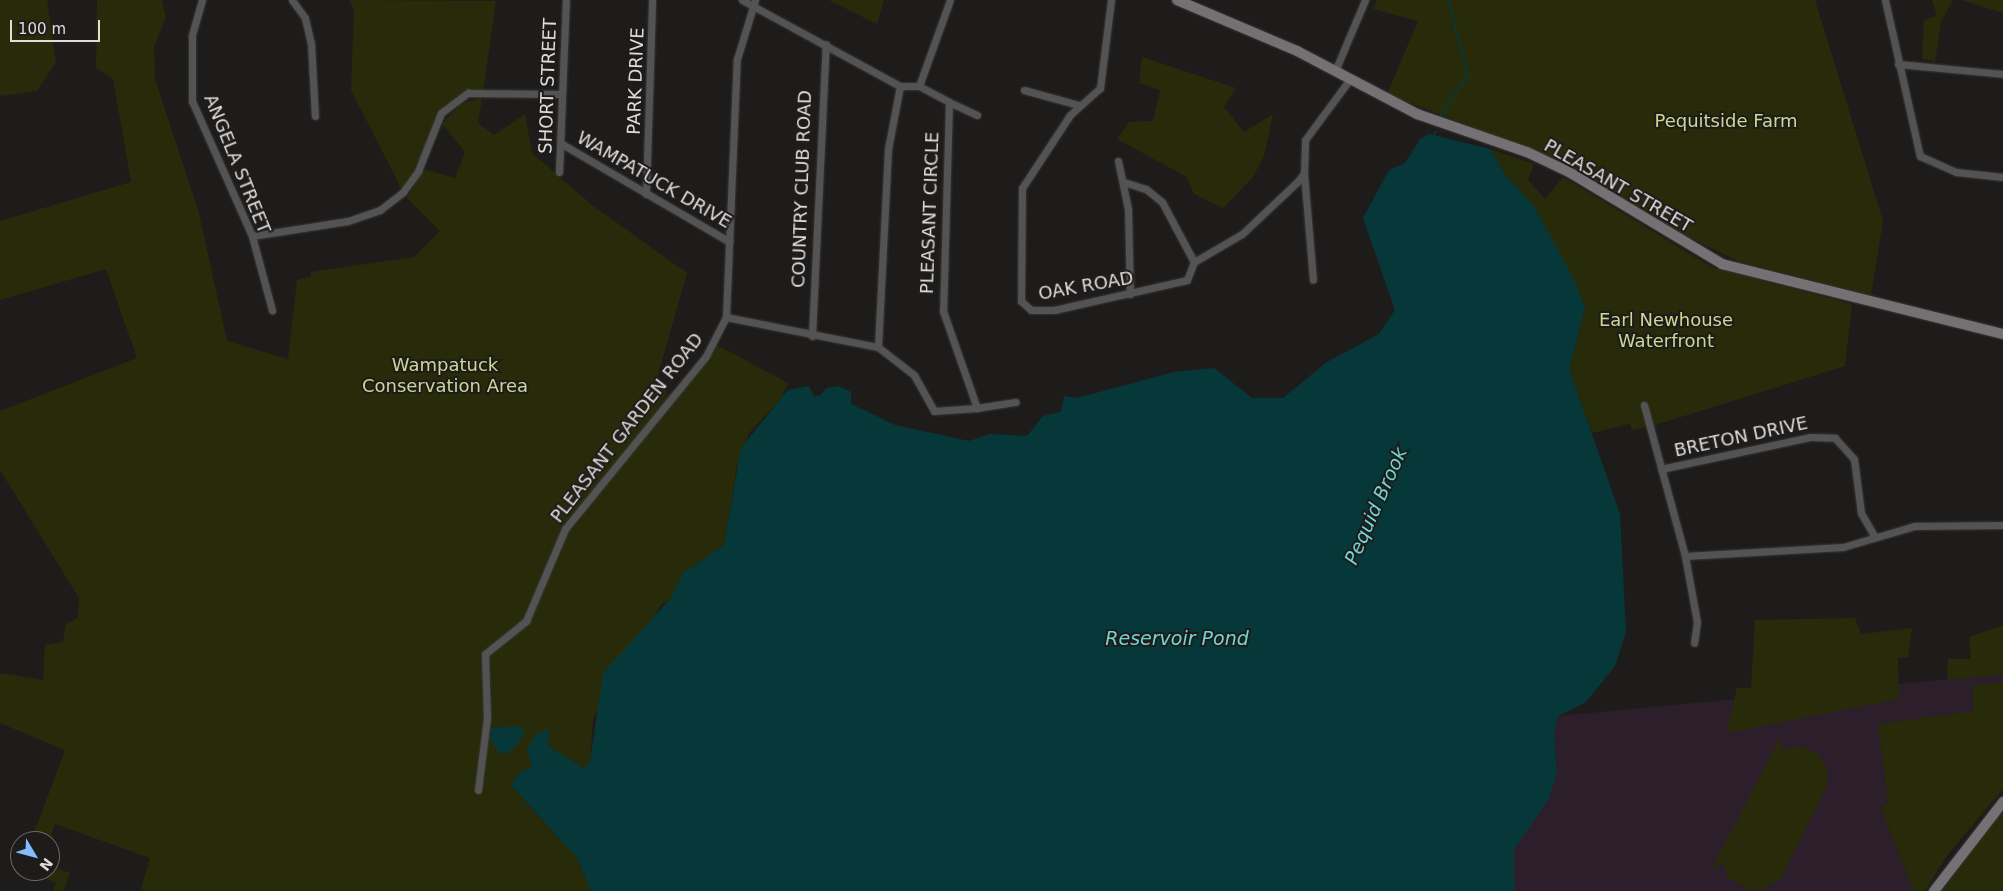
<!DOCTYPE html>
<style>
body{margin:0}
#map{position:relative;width:2003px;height:891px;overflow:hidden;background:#1e1c1b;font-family:"DejaVu Sans",sans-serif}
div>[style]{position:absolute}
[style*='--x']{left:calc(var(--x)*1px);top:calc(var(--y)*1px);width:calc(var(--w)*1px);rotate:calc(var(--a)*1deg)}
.medical>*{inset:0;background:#2c1e2b}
.green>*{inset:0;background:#272b09}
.water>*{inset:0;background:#073839}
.stream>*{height:2px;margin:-1px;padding:0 1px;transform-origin:1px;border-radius:1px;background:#073839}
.roads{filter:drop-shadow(0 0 1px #393736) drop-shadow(0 0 1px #393736)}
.minor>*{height:7px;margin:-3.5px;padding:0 3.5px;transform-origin:3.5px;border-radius:3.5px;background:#545354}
.secondary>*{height:10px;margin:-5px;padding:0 5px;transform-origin:5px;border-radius:5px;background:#737173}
span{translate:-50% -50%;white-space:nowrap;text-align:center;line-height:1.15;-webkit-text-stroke:4px #1e1c1b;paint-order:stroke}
.street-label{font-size:18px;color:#dedddc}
.park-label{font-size:18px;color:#ccd892}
.water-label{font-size:19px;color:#73d4d4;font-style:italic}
.north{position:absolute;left:10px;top:831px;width:50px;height:50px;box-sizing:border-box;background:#1e1c1b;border:1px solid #6b6968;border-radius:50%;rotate:127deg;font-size:14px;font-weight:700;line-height:20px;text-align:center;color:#dedddc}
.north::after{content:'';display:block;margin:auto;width:18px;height:22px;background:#82bcfa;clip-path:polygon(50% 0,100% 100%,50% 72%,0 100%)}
.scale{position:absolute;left:10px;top:20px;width:90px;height:22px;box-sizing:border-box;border:2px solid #dedddc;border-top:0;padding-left:6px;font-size:15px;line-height:18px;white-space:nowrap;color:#dedddc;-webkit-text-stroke:4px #1e1c1b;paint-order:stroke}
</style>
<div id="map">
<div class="medical">
<i style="clip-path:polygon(2003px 674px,2003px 682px,1972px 685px,1974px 711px,1879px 724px,1888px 804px,1880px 807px,1914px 891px,1514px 891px,1514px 850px,1548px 800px,1557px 774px,1554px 734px,1558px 716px)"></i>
</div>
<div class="green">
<i style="clip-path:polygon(0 0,47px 0,56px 62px,37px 91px,0 96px)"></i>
<i style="clip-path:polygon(97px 0,162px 0,166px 17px,154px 47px,155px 79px,199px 213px,227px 341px,288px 359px,297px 280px,311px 277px,311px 272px,414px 257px,440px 231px,407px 198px,423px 169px,455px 178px,465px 152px,442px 124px,460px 104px,482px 98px,478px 123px,494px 135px,525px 114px,532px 153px,592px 205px,687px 273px,657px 378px,666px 384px,666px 394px,655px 409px,668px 393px,677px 396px,717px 345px,788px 383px,781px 399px,749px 433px,737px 466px,724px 545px,682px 574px,671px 598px,661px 605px,593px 719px,590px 762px,584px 768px,549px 747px,548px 730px,532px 767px,519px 773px,511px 785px,578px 859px,591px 891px,146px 891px,141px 889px,150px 858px,55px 824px,49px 841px,31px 841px,65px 750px,0 723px,0 673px,43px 680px,45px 645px,63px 642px,66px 624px,78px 618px,79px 598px,0 470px,0 411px,137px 358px,106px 269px,0 300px,0 221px,131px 182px,113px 79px,96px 68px)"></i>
<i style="clip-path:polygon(349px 0,496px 1px,483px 91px,448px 104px,403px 192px,351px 90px,354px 10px)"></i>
<i style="clip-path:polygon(829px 0,884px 0,877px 24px)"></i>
<i style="clip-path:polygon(1377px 0,1815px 0,1883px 221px,1871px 295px,1740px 262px,1652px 219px,1551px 157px,1387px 94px,1418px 21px,1373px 9px)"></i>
<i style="clip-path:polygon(1932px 0,1953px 0,1941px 22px,1935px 61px,1922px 59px,1924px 20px,1937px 16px)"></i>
<i style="clip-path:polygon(1961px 0,2003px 0,2003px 13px,1977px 5px)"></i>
<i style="clip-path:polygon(1142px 57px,1236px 88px,1224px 107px,1244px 132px,1273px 114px,1264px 156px,1253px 177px,1223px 208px,1194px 194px,1187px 177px,1117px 139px,1129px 122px,1153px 121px,1160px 90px,1139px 83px)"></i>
<i style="clip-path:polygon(1490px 149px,1534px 164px,1528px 180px,1545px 199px,1563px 177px,1713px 268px,1852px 304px,1845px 366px,1655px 425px,1632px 430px,1630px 424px,1592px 433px,1569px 369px,1585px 308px,1534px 206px,1504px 173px)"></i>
<i style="clip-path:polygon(1855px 618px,1861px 634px,1912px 628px,1908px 657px,1898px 658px,1899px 699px,1726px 733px,1737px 688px,1751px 688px,1755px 620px)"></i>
<i style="clip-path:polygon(2003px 625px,2003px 674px,1947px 680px,1948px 659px,1971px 659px,1969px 637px)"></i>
<i style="clip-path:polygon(2003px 682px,2003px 789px,1946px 857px,1925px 891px,1914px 891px,1880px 807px,1888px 804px,1878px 724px,1974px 711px,1972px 685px)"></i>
<i style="clip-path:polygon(1779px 740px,1783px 742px,1779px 750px,1801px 746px,1818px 754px,1827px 768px,1828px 784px,1781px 878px,1765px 889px,1749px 890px,1730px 879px,1721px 861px,1717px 869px,1713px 866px)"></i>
<i style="clip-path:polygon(2003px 811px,2003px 891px,1942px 891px,1986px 832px)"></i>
<i style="clip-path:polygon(50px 866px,70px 873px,63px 891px,53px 891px,56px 883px,30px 871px,50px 871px)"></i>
</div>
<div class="water">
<i style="clip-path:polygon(1429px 134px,1490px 149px,1504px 173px,1534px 206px,1573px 278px,1585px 308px,1569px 369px,1620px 514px,1626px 632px,1615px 666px,1586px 702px,1558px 716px,1554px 734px,1557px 774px,1548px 800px,1514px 850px,1514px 891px,591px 891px,578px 859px,511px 785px,519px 773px,532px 767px,527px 749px,536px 735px,548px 729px,549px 747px,584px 768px,590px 762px,603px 673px,671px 598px,682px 574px,724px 545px,741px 448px,788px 390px,809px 386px,814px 396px,819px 396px,827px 388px,839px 386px,851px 392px,851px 404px,895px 425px,969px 441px,990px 434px,1027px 436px,1043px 416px,1061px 412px,1064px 396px,1077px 398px,1174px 372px,1214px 368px,1252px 398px,1283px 398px,1327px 362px,1379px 334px,1395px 310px,1363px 218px,1389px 170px,1405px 163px,1420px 139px)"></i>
<i style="clip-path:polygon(519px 726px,525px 732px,517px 744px,507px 754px,499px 752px,491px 741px,490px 728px)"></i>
</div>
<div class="stream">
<i style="--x:1439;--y:118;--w:52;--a:-56"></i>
<i style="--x:1468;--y:75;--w:78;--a:-104.9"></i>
<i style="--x:1434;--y:138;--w:6;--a:-81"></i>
</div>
<div class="roads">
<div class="minor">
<i style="--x:202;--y:0;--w:37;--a:106"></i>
<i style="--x:192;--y:36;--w:65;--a:90"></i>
<i style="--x:192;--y:101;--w:148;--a:66"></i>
<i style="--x:252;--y:236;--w:77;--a:74.9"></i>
<i style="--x:292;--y:0;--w:22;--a:54"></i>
<i style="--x:305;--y:18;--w:26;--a:77"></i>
<i style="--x:311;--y:43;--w:73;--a:86.9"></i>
<i style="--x:742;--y:0;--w:180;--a:28.6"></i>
<i style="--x:1111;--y:0;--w:89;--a:97.1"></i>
<i style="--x:1100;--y:88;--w:40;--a:138"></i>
<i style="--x:1070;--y:115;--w:87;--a:123.3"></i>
<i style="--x:1022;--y:188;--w:113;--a:90.5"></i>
<i style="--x:1021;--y:301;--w:13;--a:42"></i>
<i style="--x:1031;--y:310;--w:23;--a:0"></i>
<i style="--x:1054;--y:310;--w:136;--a:-12.7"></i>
<i style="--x:1187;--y:280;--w:19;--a:-69"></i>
<i style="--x:1194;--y:262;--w:56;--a:-30.3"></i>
<i style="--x:1242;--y:234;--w:77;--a:-43.4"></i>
<i style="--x:1298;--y:181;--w:10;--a:-53"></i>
<i style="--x:1304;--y:173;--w:33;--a:-88"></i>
<i style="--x:1305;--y:140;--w:76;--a:-53.6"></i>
<i style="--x:1885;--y:0;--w:160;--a:77.4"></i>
<i style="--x:1920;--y:156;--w:39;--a:24"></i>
<i style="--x:1956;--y:172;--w:47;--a:6.1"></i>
<i style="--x:1898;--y:64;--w:105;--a:5.4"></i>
<i style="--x:1335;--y:71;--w:77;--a:-67.1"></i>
<i style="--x:919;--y:86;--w:91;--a:-70.2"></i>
<i style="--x:1024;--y:90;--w:57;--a:15.3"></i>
<i style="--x:949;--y:102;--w:31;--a:25"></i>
<i style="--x:562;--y:144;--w:194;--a:30.3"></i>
<i style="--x:1118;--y:161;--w:49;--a:78.2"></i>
<i style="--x:1128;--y:209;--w:85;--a:88.7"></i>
<i style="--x:559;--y:172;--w:172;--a:-87.7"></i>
<i style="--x:1304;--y:173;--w:107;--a:85.2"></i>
<i style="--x:1124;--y:182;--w:23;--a:18"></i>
<i style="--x:1146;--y:189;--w:21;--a:39"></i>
<i style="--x:1162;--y:202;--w:68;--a:61.9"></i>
<i style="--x:646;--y:194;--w:194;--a:-88.2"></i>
<i style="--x:252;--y:236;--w:97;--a:-8.9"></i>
<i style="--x:348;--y:221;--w:34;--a:-19"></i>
<i style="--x:380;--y:210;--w:29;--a:-38"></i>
<i style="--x:403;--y:192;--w:26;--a:-54"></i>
<i style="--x:418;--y:171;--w:62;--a:-68.4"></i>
<i style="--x:441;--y:113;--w:34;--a:-37"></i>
<i style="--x:468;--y:93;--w:94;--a:0.6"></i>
<i style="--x:726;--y:317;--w:155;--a:11.2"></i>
<i style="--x:878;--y:347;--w:46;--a:37.9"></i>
<i style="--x:914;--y:375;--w:41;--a:60.9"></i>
<i style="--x:934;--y:411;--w:43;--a:-4"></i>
<i style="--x:812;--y:336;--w:292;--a:-87.3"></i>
<i style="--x:878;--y:347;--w:198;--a:-87.1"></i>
<i style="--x:888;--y:149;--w:64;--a:-79.2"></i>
<i style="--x:900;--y:86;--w:19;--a:0"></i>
<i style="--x:919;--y:86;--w:34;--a:28"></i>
<i style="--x:949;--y:102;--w:209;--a:91.6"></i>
<i style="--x:943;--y:311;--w:103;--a:70.7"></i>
<i style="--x:977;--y:408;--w:39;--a:-9"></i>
<i style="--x:1644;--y:405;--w:156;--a:74.8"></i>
<i style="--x:1685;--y:556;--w:67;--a:79.7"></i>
<i style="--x:1697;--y:622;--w:21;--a:98"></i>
<i style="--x:1661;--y:469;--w:152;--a:-12.1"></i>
<i style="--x:1810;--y:437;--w:25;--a:2"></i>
<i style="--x:1835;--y:438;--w:28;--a:48"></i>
<i style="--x:1854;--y:459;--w:54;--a:82.6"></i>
<i style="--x:1861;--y:513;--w:28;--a:60"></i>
<i style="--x:1685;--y:556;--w:158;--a:-3.3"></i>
<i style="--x:1843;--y:547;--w:75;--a:-16.3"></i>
<i style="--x:1915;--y:526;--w:88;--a:-0.7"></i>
<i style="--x:478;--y:790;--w:73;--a:-82.9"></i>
<i style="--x:487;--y:718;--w:64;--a:-91.8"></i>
<i style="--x:485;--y:654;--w:53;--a:-38.8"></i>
<i style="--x:526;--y:621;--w:100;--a:-67"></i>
<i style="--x:565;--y:529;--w:223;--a:-50.8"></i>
<i style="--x:706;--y:356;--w:44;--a:-62.9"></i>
<i style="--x:726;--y:317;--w:258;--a:-87.6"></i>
<i style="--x:737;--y:59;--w:62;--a:-73"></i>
</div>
<div class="secondary">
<i style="--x:1177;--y:0;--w:130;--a:23"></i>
<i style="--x:1297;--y:51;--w:136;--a:27.7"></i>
<i style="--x:1417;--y:114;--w:116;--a:19.1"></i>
<i style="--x:1527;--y:152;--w:47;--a:25.5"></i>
<i style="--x:1569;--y:172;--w:179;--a:31"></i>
<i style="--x:1722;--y:264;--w:290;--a:14"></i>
<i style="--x:1934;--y:891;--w:113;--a:-52.2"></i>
</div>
</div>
<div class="street-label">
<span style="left:636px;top:81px;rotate:-88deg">PARK DRIVE</span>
<span style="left:548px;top:86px;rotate:-88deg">SHORT STREET</span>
<span style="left:237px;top:164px;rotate:68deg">ANGELA STREET</span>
<span style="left:654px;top:180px;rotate:30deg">WAMPATUCK DRIVE</span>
<span style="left:1618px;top:186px;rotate:30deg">PLEASANT STREET</span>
<span style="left:802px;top:189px;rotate:-88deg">COUNTRY CLUB ROAD</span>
<span style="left:930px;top:213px;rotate:-88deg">PLEASANT CIRCLE</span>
<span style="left:1086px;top:286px;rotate:-10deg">OAK ROAD</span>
<span style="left:627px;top:428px;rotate:-52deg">PLEASANT GARDEN ROAD</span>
<span style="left:1741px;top:437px;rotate:-12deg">BRETON DRIVE</span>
</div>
<div class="park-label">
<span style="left:1726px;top:121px">Pequitside Farm</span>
<span style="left:1666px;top:331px">Earl Newhouse<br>Waterfront</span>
<span style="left:445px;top:376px">Wampatuck<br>Conservation Area</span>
</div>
<div class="water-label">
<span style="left:1376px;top:506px;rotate:-66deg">Pequid Brook</span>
<span style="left:1177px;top:639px">Reservoir Pond</span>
</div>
<div class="north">N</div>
<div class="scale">100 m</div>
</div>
